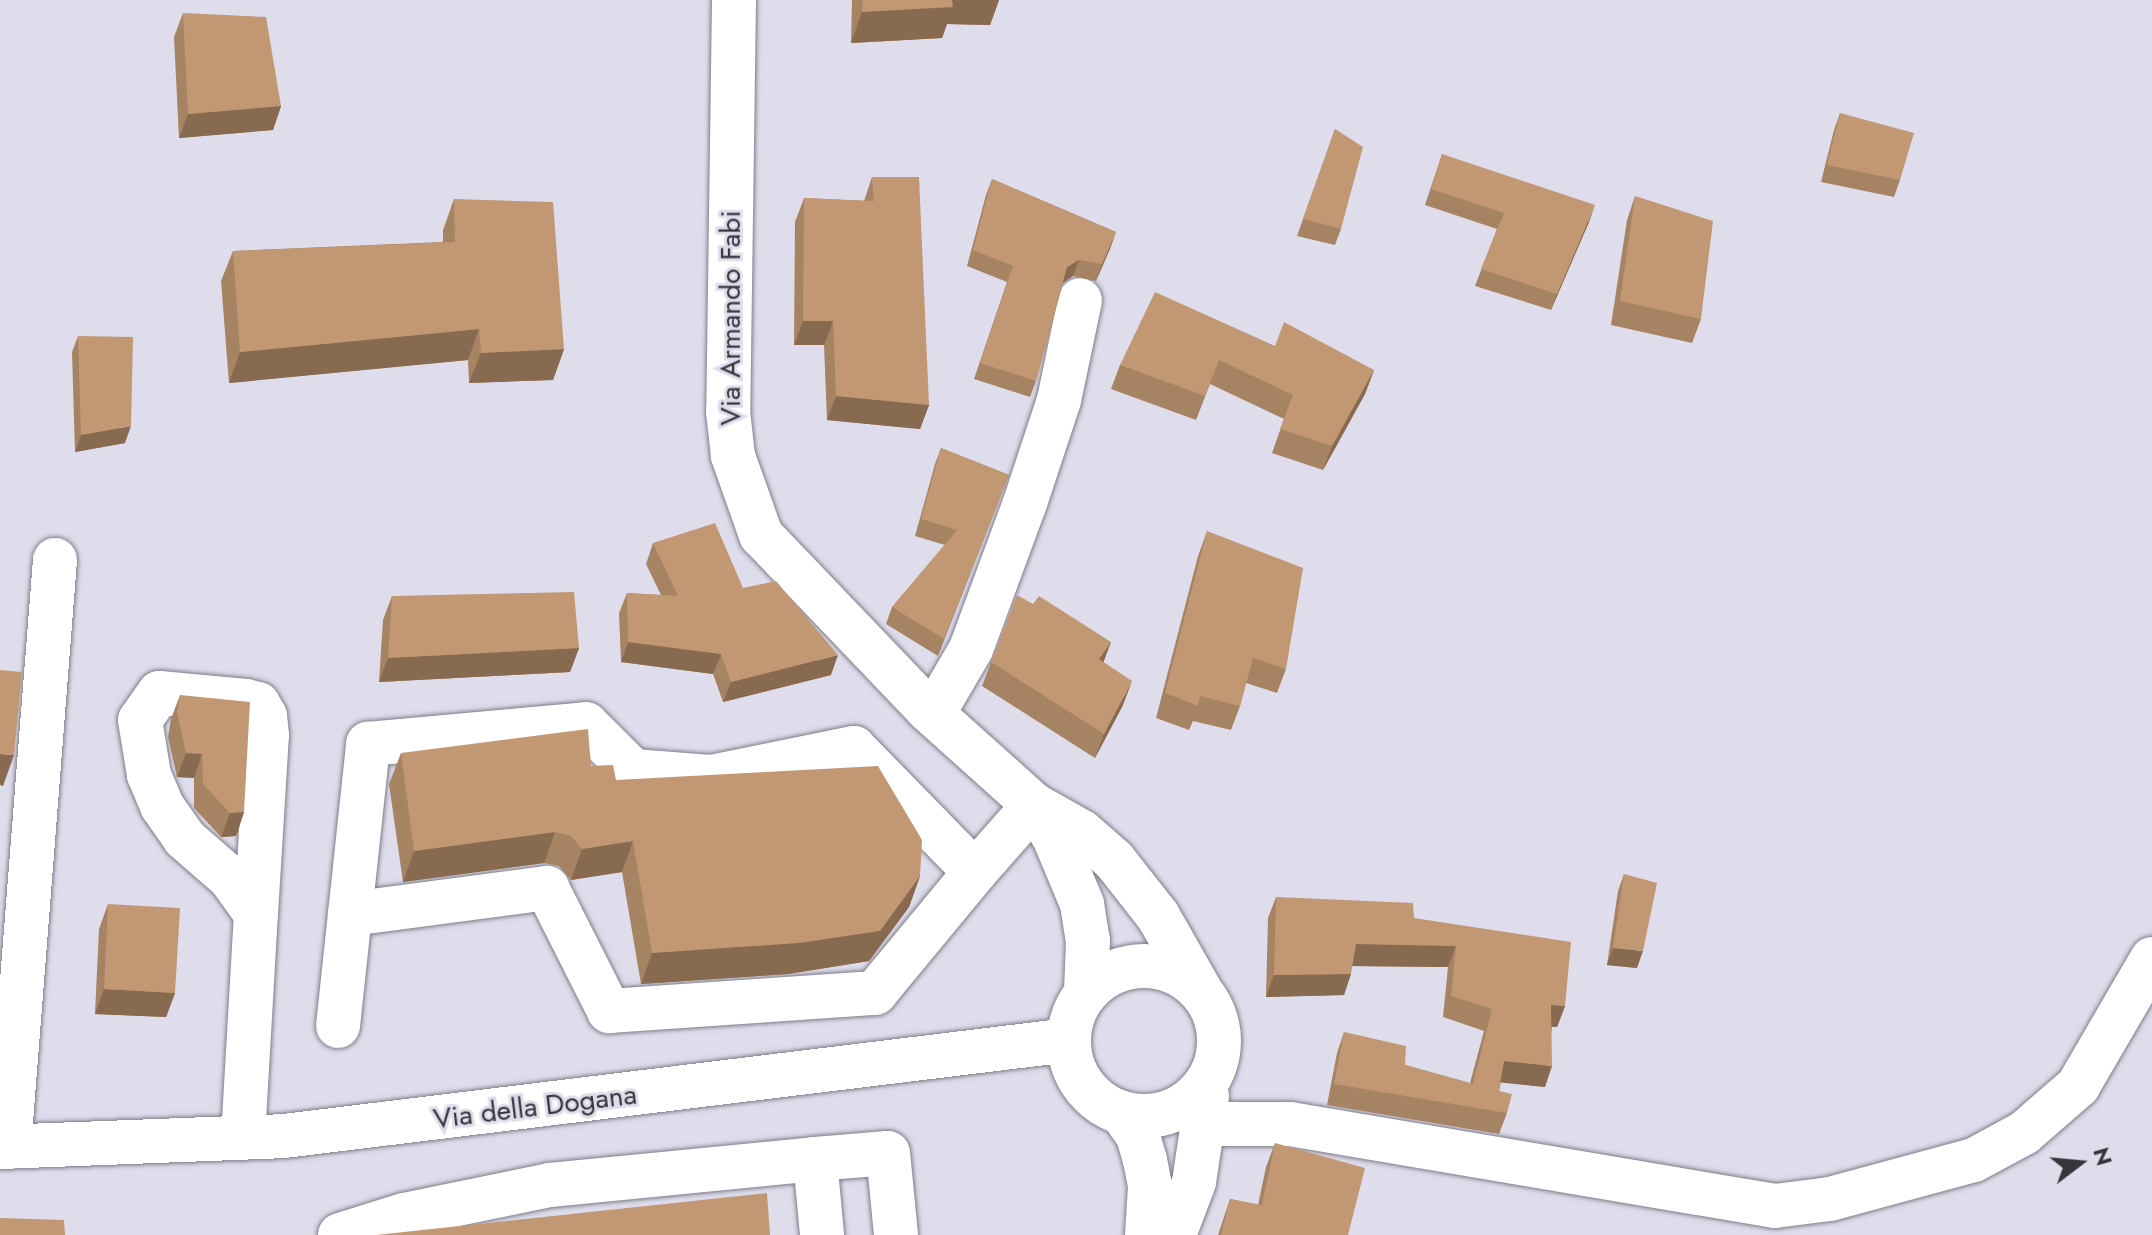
<!DOCTYPE html>
<style>
body{margin:0}
#map{position:relative;width:2152px;height:1235px;overflow:hidden;background:#dfddec;font-family:Jost,sans-serif}
div>[style]{position:absolute}
[style*='--x']{left:calc(var(--x)*1px);top:calc(var(--y)*1px);width:calc(var(--w)*1px);rotate:calc(var(--a)*1deg)}
.roads{filter:drop-shadow(0 0 2px #7e7c8a) drop-shadow(0 0 2px #7e7c8a)}
.minor>*{height:44px;margin:-22px;padding:0 22px;transform-origin:22px;border-radius:22px;background:#fff}
.minor>.ring{margin:-22px;padding:0;box-sizing:content-box;background:none;border:44px solid #fff;border-radius:50%}
.wall>*{inset:0;background:#a68363}
.shaded-wall>*{inset:0;background:#876a50}
.building>*{inset:0;background:#c19873}
span{translate:-50% -50%;white-space:nowrap;text-align:center;line-height:1.15;-webkit-text-stroke:6px #dfddec;paint-order:stroke}
.street-label{font-size:28px;color:#36353b}
.north{position:absolute;left:2040px;top:1123px;width:80px;height:80px;-webkit-text-stroke:6px #dfddec;paint-order:stroke;rotate:74deg;font-size:22px;font-weight:700;line-height:32px;text-align:center;color:#36353b}
.north::after{content:'';display:block;margin:auto;width:28px;height:36px;background:#36353b;clip-path:polygon(50% 0,100% 100%,50% 72%,0 100%)}
</style>
<div id="map">
<div class="roads">
<div class="minor">
<i style="--x:734;--y:0;--w:411;--a:90.8"></i>
<i style="--x:728;--y:411;--w:45;--a:83.7"></i>
<i style="--x:733;--y:456;--w:84;--a:70.5"></i>
<i style="--x:761;--y:535;--w:240;--a:46.3"></i>
<i style="--x:927;--y:709;--w:144;--a:41.9"></i>
<i style="--x:1034;--y:805;--w:55;--a:29.4"></i>
<i style="--x:1082;--y:832;--w:43;--a:41.2"></i>
<i style="--x:1114;--y:860;--w:71;--a:51.8"></i>
<i style="--x:1158;--y:916;--w:85;--a:60.4"></i>
<i style="--x:933;--y:714;--w:75;--a:-59.7"></i>
<i style="--x:971;--y:649;--w:156;--a:-69.7"></i>
<i style="--x:1025;--y:503;--w:108;--a:-71.7"></i>
<i style="--x:1059;--y:400;--w:102;--a:-78.1"></i>
<i style="--x:1034;--y:805;--w:38;--a:58"></i>
<i style="--x:1054;--y:837;--w:73;--a:67.3"></i>
<i style="--x:1082;--y:904;--w:36;--a:81"></i>
<i style="--x:1088;--y:940;--w:52;--a:92.2"></i>
<i style="--x:350;--y:914;--w:199;--a:-7.5"></i>
<i style="--x:547;--y:888;--w:138;--a:63.2"></i>
<i style="--x:609;--y:1011;--w:267;--a:-3.9"></i>
<i style="--x:875;--y:993;--w:157;--a:-50.4"></i>
<i class="ring" style="left:1069px;top:966px;width:106px;height:106px"></i>
<i style="--x:338;--y:1026;--w:284;--a:-83.9"></i>
<i style="--x:368;--y:744;--w:219;--a:-5.2"></i>
<i style="--x:586;--y:724;--w:66;--a:45"></i>
<i style="--x:633;--y:771;--w:78;--a:4.4"></i>
<i style="--x:711;--y:777;--w:146;--a:-11.5"></i>
<i style="--x:854;--y:748;--w:173;--a:45.7"></i>
<i style="--x:975;--y:872;--w:89;--a:-48.6"></i>
<i style="--x:1122;--y:1113;--w:28;--a:55"></i>
<i style="--x:1138;--y:1136;--w:25;--a:74"></i>
<i style="--x:1145;--y:1160;--w:26;--a:79"></i>
<i style="--x:1150;--y:1186;--w:49;--a:93.5"></i>
<i style="--x:1207;--y:1124;--w:83;--a:0"></i>
<i style="--x:1290;--y:1124;--w:492;--a:9.6"></i>
<i style="--x:1775;--y:1206;--w:55;--a:-7.3"></i>
<i style="--x:1830;--y:1199;--w:149;--a:-15.2"></i>
<i style="--x:1974;--y:1160;--w:57;--a:-28.4"></i>
<i style="--x:2024;--y:1133;--w:72;--a:-41"></i>
<i style="--x:2078;--y:1086;--w:147;--a:-59.8"></i>
<i style="--x:243;--y:1138;--w:224;--a:-86.7"></i>
<i style="--x:256;--y:914;--w:179;--a:-86.5"></i>
<i style="--x:267;--y:735;--w:19;--a:-96"></i>
<i style="--x:265;--y:716;--w:14;--a:-120"></i>
<i style="--x:258;--y:704;--w:12;--a:-166"></i>
<i style="--x:246;--y:701;--w:87;--a:-174.7"></i>
<i style="--x:159;--y:693;--w:33;--a:125"></i>
<i style="--x:140;--y:720;--w:56;--a:80.7"></i>
<i style="--x:149;--y:775;--w:34;--a:67"></i>
<i style="--x:162;--y:806;--w:39;--a:55"></i>
<i style="--x:184;--y:838;--w:61;--a:41"></i>
<i style="--x:230;--y:878;--w:44;--a:54.2"></i>
<i style="--x:0;--y:1147;--w:284;--a:-2.2"></i>
<i style="--x:284;--y:1136;--w:791;--a:-6.97"></i>
<i style="--x:9;--y:1147;--w:589;--a:-85.52"></i>
<i style="--x:815;--y:1159;--w:73;--a:-4.7"></i>
<i style="--x:888;--y:1153;--w:82;--a:84.4"></i>
<i style="--x:340;--y:1235;--w:67;--a:-17.4"></i>
<i style="--x:404;--y:1215;--w:149;--a:-11.6"></i>
<i style="--x:550;--y:1185;--w:266;--a:-5.6"></i>
<i style="--x:815;--y:1159;--w:76;--a:84.7"></i>
<i style="--x:1174;--y:1235;--w:57;--a:-69.3"></i>
<i style="--x:1194;--y:1182;--w:87;--a:-81.4"></i>
</div>
</div>
<div class="wall">
<i style="clip-path:polygon(852px 0,999px 0,990px 25px,947px 24px,942px 38px,851px 43px)"></i>
<i style="clip-path:polygon(183px 13px,281px 106px,273px 130px,179px 138px,174px 37px)"></i>
<i style="clip-path:polygon(1840px 113px,1900px 180px,1894px 197px,1821px 182px,1834px 130px)"></i>
<i style="clip-path:polygon(1335px 129px,1341px 229px,1335px 245px,1297px 236px)"></i>
<i style="clip-path:polygon(1442px 154px,1589px 222px,1551px 310px,1475px 286px,1497px 229px,1425px 205px)"></i>
<i style="clip-path:polygon(872px 177px,929px 405px,920px 429px,827px 420px,824px 345px,794px 345px,795px 222px,804px 198px,864px 201px)"></i>
<i style="clip-path:polygon(992px 179px,1116px 232px,1096px 281px,1073px 276px,1063px 283px,1036px 381px,1030px 397px,974px 379px,1007px 282px,967px 266px,986px 195px)"></i>
<i style="clip-path:polygon(1635px 196px,1701px 319px,1692px 343px,1611px 325px,1627px 220px)"></i>
<i style="clip-path:polygon(454px 199px,564px 349px,553px 380px,469px 383px,468px 360px,229px 383px,221px 281px,233px 251px,443px 242px,443px 230px)"></i>
<i style="clip-path:polygon(78px 336px,125px 443px,75px 452px,72px 352px)"></i>
<i style="clip-path:polygon(1275px 346px,1374px 370px,1365px 394px,1323px 470px,1272px 453px,1284px 419px,1210px 384px,1196px 420px,1111px 389px,1120px 365px)"></i>
<i style="clip-path:polygon(941px 448px,1009px 475px,938px 656px,886px 624px,892px 607px,945px 545px,915px 536px,935px 464px)"></i>
<i style="clip-path:polygon(1207px 531px,1286px 669px,1277px 693px,1246px 683px,1240px 706px,1231px 730px,1193px 721px,1189px 730px,1156px 718px,1198px 556px)"></i>
<i style="clip-path:polygon(653px 543px,743px 588px,831px 675px,723px 702px,713px 674px,621px 662px,619px 613px,627px 593px,661px 595px,646px 564px)"></i>
<i style="clip-path:polygon(392px 596px,579px 648px,570px 672px,379px 682px,383px 620px)"></i>
<i style="clip-path:polygon(1111px 642px,1103px 662px,1123px 705px,1095px 758px,982px 686px,991px 662px)"></i>
<i style="clip-path:polygon(180px 695px,244px 812px,236px 836px,221px 837px,194px 808px,194px 778px,177px 777px,168px 737px,171px 719px)"></i>
<i style="clip-path:polygon(401px 753px,591px 766px,616px 780px,920px 876px,909px 907px,869px 961px,788px 974px,641px 984px,622px 872px,571px 880px,559px 866px,544px 863px,403px 882px,389px 784px)"></i>
<i style="clip-path:polygon(1624px 874px,1637px 968px,1607px 965px,1618px 891px)"></i>
<i style="clip-path:polygon(1276px 897px,1414px 918px,1565px 1006px,1557px 1027px,1552px 1027px,1545px 1087px,1501px 1082px,1499px 1091px,1507px 1113px,1499px 1134px,1327px 1105px,1337px 1053px,1344px 1032px,1405px 1065px,1470px 1083px,1484px 1031px,1443px 1017px,1448px 967px,1352px 966px,1344px 995px,1266px 997px,1268px 918px)"></i>
<i style="clip-path:polygon(108px 904px,175px 993px,166px 1017px,95px 1014px,99px 929px)"></i>
<i style="clip-path:polygon(1275px 1143px,1348px 1235px,1218px 1235px,1230px 1199px,1258px 1205px,1266px 1167px)"></i>
</div>
<div class="shaded-wall">
<i style="clip-path:polygon(949px 0,999px 0,990px 25px,947px 24px,942px 38px,851px 43px,862px 12px)"></i>
<i style="clip-path:polygon(281px 106px,273px 130px,179px 138px,188px 114px)"></i>
<i style="clip-path:polygon(1595px 205px,1589px 222px,1551px 310px,1557px 294px)"></i>
<i style="clip-path:polygon(1116px 232px,1110px 249px,1096px 281px,1102px 264px)"></i>
<i style="clip-path:polygon(1079px 260px,1073px 276px,1061px 284px,1067px 267px)"></i>
<i style="clip-path:polygon(803px 321px,833px 321px,824px 345px,794px 345px)"></i>
<i style="clip-path:polygon(479px 329px,468px 360px,229px 383px,240px 352px)"></i>
<i style="clip-path:polygon(564px 349px,553px 380px,469px 383px,481px 353px)"></i>
<i style="clip-path:polygon(1374px 370px,1365px 394px,1323px 470px,1332px 446px)"></i>
<i style="clip-path:polygon(836px 396px,929px 405px,920px 429px,827px 420px)"></i>
<i style="clip-path:polygon(131px 426px,125px 443px,75px 452px,81px 435px)"></i>
<i style="clip-path:polygon(628px 642px,721px 654px,713px 674px,621px 662px)"></i>
<i style="clip-path:polygon(1111px 642px,1102px 666px,1099px 659px)"></i>
<i style="clip-path:polygon(579px 648px,570px 672px,379px 682px,388px 658px)"></i>
<i style="clip-path:polygon(838px 655px,831px 675px,723px 702px,731px 682px)"></i>
<i style="clip-path:polygon(1132px 681px,1123px 705px,1095px 758px,1104px 734px)"></i>
<i style="clip-path:polygon(186px 753px,202px 754px,194px 778px,177px 777px)"></i>
<i style="clip-path:polygon(0 754px,14px 755px,3px 786px,0 785px)"></i>
<i style="clip-path:polygon(244px 812px,236px 836px,221px 837px,230px 813px)"></i>
<i style="clip-path:polygon(555px 832px,544px 863px,403px 882px,414px 851px)"></i>
<i style="clip-path:polygon(633px 841px,622px 872px,571px 880px,582px 849px)"></i>
<i style="clip-path:polygon(920px 876px,909px 907px,869px 961px,788px 974px,641px 984px,652px 953px)"></i>
<i style="clip-path:polygon(1356px 944px,1456px 946px,1448px 967px,1348px 966px)"></i>
<i style="clip-path:polygon(1613px 948px,1643px 951px,1637px 968px,1607px 965px)"></i>
<i style="clip-path:polygon(1351px 974px,1344px 995px,1266px 997px,1274px 975px)"></i>
<i style="clip-path:polygon(104px 989px,175px 993px,166px 1017px,95px 1014px)"></i>
<i style="clip-path:polygon(1551px 1005px,1565px 1006px,1557px 1027px,1544px 1026px)"></i>
<i style="clip-path:polygon(1504px 1061px,1552px 1066px,1545px 1087px,1496px 1082px)"></i>
</div>
<div class="building">
<i style="clip-path:polygon(863px 0,952px 0,953px 7px,862px 12px)"></i>
<i style="clip-path:polygon(183px 13px,266px 17px,281px 106px,188px 114px)"></i>
<i style="clip-path:polygon(1840px 113px,1914px 133px,1900px 180px,1827px 165px)"></i>
<i style="clip-path:polygon(1335px 129px,1363px 147px,1341px 229px,1303px 219px)"></i>
<i style="clip-path:polygon(1442px 154px,1595px 205px,1557px 294px,1481px 269px,1504px 213px,1431px 189px)"></i>
<i style="clip-path:polygon(872px 177px,919px 177px,929px 405px,836px 396px,833px 321px,803px 321px,804px 198px,874px 201px)"></i>
<i style="clip-path:polygon(992px 179px,1116px 232px,1102px 264px,1079px 260px,1067px 267px,1036px 381px,980px 363px,1013px 266px,973px 250px)"></i>
<i style="clip-path:polygon(1635px 196px,1713px 221px,1701px 319px,1620px 301px)"></i>
<i style="clip-path:polygon(454px 199px,553px 202px,564px 349px,481px 353px,479px 329px,240px 352px,233px 251px,455px 242px)"></i>
<i style="clip-path:polygon(1155px 292px,1275px 346px,1284px 322px,1374px 370px,1332px 446px,1280px 429px,1293px 395px,1219px 360px,1205px 396px,1120px 365px)"></i>
<i style="clip-path:polygon(78px 336px,133px 337px,131px 426px,81px 435px)"></i>
<i style="clip-path:polygon(941px 448px,1009px 475px,944px 639px,892px 607px,957px 530px,921px 519px)"></i>
<i style="clip-path:polygon(715px 523px,743px 588px,776px 581px,838px 655px,731px 682px,721px 654px,628px 642px,627px 593px,678px 596px,653px 543px)"></i>
<i style="clip-path:polygon(1207px 531px,1303px 568px,1286px 669px,1253px 658px,1240px 706px,1200px 696px,1198px 706px,1165px 693px)"></i>
<i style="clip-path:polygon(574px 592px,579px 648px,388px 658px,392px 596px)"></i>
<i style="clip-path:polygon(1017px 595px,1033px 604px,1039px 596px,1111px 642px,1099px 659px,1132px 681px,1104px 734px,991px 662px)"></i>
<i style="clip-path:polygon(0 670px,22px 672px,14px 755px,0 754px)"></i>
<i style="clip-path:polygon(180px 695px,250px 702px,244px 812px,230px 813px,203px 784px,202px 754px,186px 753px,177px 713px)"></i>
<i style="clip-path:polygon(588px 729px,591px 766px,613px 765px,616px 780px,878px 766px,922px 840px,920px 876px,880px 931px,799px 943px,652px 953px,633px 841px,582px 849px,571px 836px,555px 832px,414px 851px,401px 753px)"></i>
<i style="clip-path:polygon(1624px 874px,1657px 883px,1643px 951px,1613px 948px)"></i>
<i style="clip-path:polygon(1276px 897px,1413px 903px,1414px 918px,1571px 942px,1565px 1006px,1551px 1005px,1552px 1066px,1504px 1061px,1499px 1091px,1512px 1094px,1507px 1113px,1334px 1084px,1344px 1032px,1406px 1046px,1405px 1065px,1473px 1084px,1492px 1009px,1451px 996px,1456px 946px,1356px 944px,1351px 974px,1274px 975px)"></i>
<i style="clip-path:polygon(108px 904px,180px 908px,175px 993px,104px 989px)"></i>
<i style="clip-path:polygon(1275px 1143px,1365px 1168px,1348px 1235px,1221px 1235px,1230px 1199px,1262px 1205px)"></i>
<i style="clip-path:polygon(767px 1193px,770px 1235px,376px 1235px)"></i>
<i style="clip-path:polygon(0 1218px,64px 1220px,65px 1235px,0 1235px)"></i>
</div>
<div class="street-label">
<span style="left:731px;top:318px;rotate:-90deg">Via Armando Fabi</span>
<span style="left:535px;top:1107px;rotate:-7deg">Via della Dogana</span>
</div>
<div class="north">N</div>
</div>
